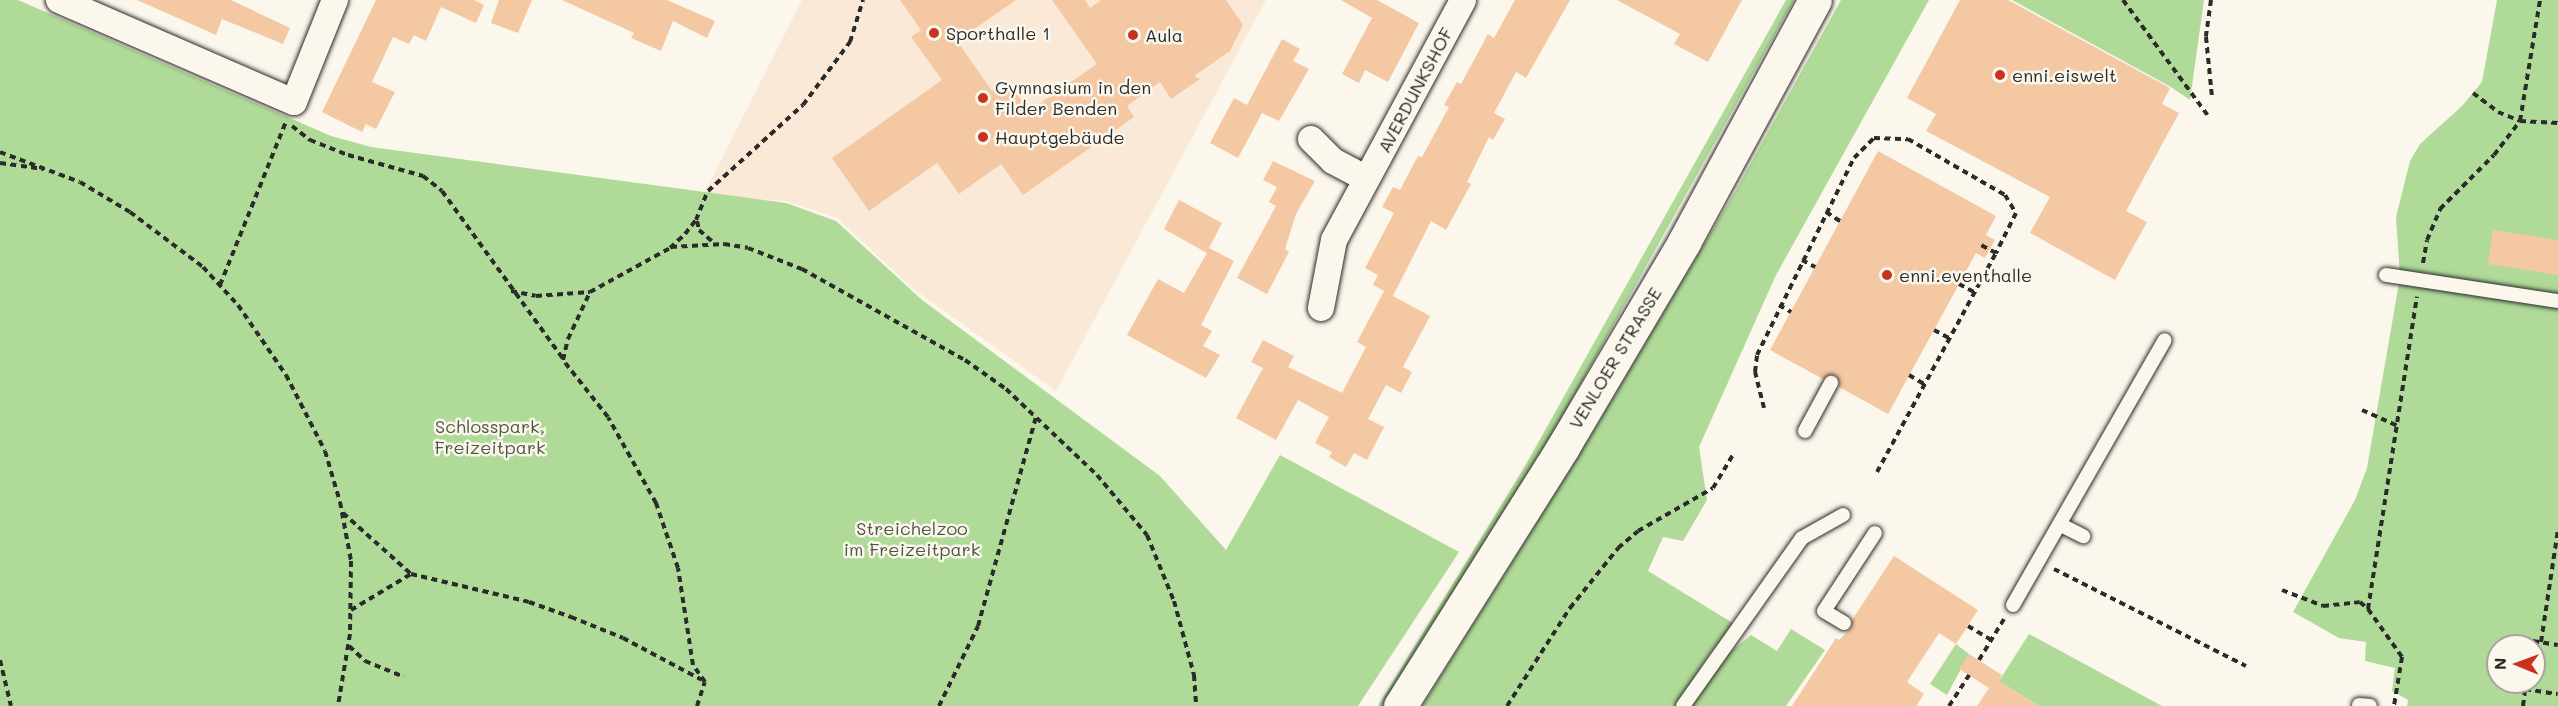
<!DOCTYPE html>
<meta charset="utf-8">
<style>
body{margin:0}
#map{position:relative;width:2558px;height:706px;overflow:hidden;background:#fbf7ec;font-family:Mali,sans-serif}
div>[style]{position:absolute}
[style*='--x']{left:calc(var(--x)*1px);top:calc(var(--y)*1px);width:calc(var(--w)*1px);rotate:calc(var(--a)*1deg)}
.built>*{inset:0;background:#f9e9d6}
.green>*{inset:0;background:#afda97}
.building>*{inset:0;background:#f4c8a3}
.path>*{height:4px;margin-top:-2px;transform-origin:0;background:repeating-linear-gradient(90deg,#2b2b2b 0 6px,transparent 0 10.5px)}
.roads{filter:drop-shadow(0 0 2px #2b2b2b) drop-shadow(0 0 2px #2b2b2b)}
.service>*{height:14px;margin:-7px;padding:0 7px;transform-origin:7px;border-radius:7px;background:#fbf7ec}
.minor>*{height:26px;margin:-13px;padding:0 13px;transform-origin:13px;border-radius:13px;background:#fbf7ec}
.secondary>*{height:33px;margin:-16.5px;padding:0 16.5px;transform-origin:16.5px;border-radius:16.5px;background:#fbf7ec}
.dots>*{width:16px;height:16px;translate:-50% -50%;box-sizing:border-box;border:3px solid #fbf7ec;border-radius:50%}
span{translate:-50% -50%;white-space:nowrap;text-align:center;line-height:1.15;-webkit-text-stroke:5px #fbf7ec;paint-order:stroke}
.poi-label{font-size:18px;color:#2b2b2b}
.left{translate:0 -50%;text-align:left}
.street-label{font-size:18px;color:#2b2b2b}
.park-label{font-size:18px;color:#4c5746}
.north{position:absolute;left:2486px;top:634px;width:60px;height:60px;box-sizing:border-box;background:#fbf7ec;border:2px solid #a8a59f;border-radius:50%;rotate:271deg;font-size:16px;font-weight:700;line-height:24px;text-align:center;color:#2b2b2b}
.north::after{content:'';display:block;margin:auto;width:21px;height:27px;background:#c8321e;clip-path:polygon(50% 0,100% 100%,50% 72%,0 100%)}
</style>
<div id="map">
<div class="built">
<i style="clip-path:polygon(802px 0,1266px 0,1056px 391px,912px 288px,837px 218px,786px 201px,703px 196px)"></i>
</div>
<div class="green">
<i style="clip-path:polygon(0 0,18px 0,331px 136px,371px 147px,786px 203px,836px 221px,922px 300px,1160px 476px,1226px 550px,1280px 455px,1459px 552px,1358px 706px,0 706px)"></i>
<i style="clip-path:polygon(1786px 0,1794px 0,1550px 439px,1388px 706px,1378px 706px,1525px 466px)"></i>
<i style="clip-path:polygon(1841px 0,1929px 0,1776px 275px,1699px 447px,1707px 500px,1683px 541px,1663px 537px,1648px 571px,1736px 625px,1711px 652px,1676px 706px,1422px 706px,1579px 455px,1735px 192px)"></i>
<i style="clip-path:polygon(2012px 0,2204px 0,2190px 100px,2171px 87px)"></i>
<i style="clip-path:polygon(evenodd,2497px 0,2558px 0,2558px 706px,2407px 706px,2408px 700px,2392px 691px,2395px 668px,2365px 661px,2366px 642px,2339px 638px,2293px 612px,2355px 500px,2367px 468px,2400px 277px,2396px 217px,2410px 161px,2420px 144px,2462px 106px,2482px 82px,2497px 0,2498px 646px,2534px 646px,2534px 682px,2498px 682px,2498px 646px)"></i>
<i style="clip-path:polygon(1791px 629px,1825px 650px,1786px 706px,1691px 706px,1718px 662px,1751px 635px,1777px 651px)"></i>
<i style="clip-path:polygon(2029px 634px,2162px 706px,2039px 706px,1999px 681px)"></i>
<i style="clip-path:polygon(1956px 644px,1969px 654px,1947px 695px,1930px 684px)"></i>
</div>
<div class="building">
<i style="clip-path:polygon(137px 0,231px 0,290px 28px,283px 44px,222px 19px,216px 35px)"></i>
<i style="clip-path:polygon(376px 0,474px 0,484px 5px,476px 23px,441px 7px,426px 41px,414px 35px,409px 44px,393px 37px,372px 82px,395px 92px,376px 129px,366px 124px,362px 132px,322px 112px)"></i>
<i style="clip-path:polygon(499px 0,532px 0,518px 33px,491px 23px)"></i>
<i style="clip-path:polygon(562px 0,667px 0,715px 21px,707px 38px,673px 21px,661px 51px,631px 38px,634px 33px)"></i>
<i style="clip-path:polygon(900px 0,1016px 0,957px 41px,992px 91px,1007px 80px,1029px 111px,1097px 64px,1052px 0,1085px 0,1090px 8px,1101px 0,1226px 0,1243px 25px,1230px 51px,1194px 76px,1200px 79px,1171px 99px,1160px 82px,1127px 106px,1134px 117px,1023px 195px,1001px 164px,959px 194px,937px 163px,869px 211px,832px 158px,942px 80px,911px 37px,921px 30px)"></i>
<i style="clip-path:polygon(1341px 0,1377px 0,1419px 23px,1388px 82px,1365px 70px,1359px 83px,1342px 74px,1372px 18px)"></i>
<i style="clip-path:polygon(1515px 0,1570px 0,1526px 78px,1516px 72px,1494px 113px,1505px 119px,1493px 140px,1489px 137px,1467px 182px,1471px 184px,1446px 230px,1431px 221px,1393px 296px,1430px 316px,1403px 367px,1412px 372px,1401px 393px,1386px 385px,1368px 419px,1384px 427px,1367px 460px,1354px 453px,1346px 467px,1329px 457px,1332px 452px,1315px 443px,1329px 417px,1298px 400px,1276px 440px,1236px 418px,1263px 368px,1251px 362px,1263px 340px,1294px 356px,1288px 367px,1342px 393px,1366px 347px,1357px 342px,1384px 291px,1373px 285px,1378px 275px,1365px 268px,1394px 213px,1382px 207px,1393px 187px,1400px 190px,1418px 156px,1422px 157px,1449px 107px,1444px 105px,1457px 82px,1461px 84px,1488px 34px,1494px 38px)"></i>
<i style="clip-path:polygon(1617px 0,1742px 0,1708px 62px,1674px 44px,1680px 34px)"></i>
<i style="clip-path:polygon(1960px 0,2008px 0,2170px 88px,2162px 104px,2179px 113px,2126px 211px,2147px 222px,2115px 280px,2030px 233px,2050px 197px,1926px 131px,1936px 114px,1907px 98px)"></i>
<i style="clip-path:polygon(1282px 39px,1300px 49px,1293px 61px,1309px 69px,1279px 121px,1262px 113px,1238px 158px,1210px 143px,1234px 98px,1247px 105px)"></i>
<i style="clip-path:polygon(1878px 151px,1996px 216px,1986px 235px,1995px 240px,1985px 258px,1976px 253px,1888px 414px,1839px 387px,1836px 375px,1823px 379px,1770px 350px)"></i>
<i style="clip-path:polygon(1273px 161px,1315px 181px,1296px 214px,1285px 249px,1289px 252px,1267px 294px,1237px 278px,1276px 206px,1269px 202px,1277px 187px,1263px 180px)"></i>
<i style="clip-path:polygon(1179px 200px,1222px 223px,1209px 248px,1234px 261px,1201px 325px,1212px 331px,1203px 346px,1220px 355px,1206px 378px,1127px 335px,1158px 279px,1184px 293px,1207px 253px,1164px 229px)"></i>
<i style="clip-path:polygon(2493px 230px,2558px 240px,2558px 275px,2488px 264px)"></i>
<i style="clip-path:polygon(1894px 556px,1978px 610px,1956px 644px,1939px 633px,1907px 682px,1924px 694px,1916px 706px,1792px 706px,1836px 638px,1839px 640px,1851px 628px,1852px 620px)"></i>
<i style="clip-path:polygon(1969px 654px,2002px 675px,1999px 681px,2039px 706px,1977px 706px,1989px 688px,1959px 669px)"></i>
</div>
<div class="path">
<i style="--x:2123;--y:0;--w:145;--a:53.7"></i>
<i style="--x:2211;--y:0;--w:37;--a:98"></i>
<i style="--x:2206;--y:37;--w:60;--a:84.3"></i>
<i style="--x:2473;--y:93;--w:31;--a:37"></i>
<i style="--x:2498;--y:112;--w:24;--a:22"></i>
<i style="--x:2520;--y:121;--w:38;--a:3"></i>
<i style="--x:292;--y:126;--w:23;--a:38"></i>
<i style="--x:310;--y:140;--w:41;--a:21.5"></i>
<i style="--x:348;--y:155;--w:78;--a:15.6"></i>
<i style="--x:423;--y:176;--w:24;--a:38"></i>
<i style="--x:442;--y:191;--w:207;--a:54.2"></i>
<i style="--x:0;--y:152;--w:85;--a:20.6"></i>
<i style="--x:80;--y:182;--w:58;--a:31"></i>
<i style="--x:130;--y:212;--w:91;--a:37"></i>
<i style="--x:203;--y:267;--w:52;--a:47.4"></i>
<i style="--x:238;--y:305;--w:85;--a:55.6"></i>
<i style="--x:286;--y:375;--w:85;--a:62.8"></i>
<i style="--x:325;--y:451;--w:53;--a:73.6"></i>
<i style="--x:340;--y:502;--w:60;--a:79.4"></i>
<i style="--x:351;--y:561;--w:73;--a:90.8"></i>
<i style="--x:350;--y:634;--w:73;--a:99.5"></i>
<i style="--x:0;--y:163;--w:44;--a:7.8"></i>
<i style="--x:1826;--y:212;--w:17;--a:33"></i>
<i style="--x:697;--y:221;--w:9;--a:77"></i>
<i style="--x:699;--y:230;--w:21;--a:41"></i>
<i style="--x:671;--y:247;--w:53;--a:-3.2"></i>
<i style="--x:724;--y:244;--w:24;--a:9"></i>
<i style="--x:748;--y:248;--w:58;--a:21.3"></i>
<i style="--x:802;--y:269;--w:187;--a:29.2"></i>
<i style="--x:965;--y:360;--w:50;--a:35.3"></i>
<i style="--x:1006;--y:389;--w:125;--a:43.4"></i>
<i style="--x:1097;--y:475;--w:78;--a:50.2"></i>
<i style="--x:1147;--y:535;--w:71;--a:67.8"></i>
<i style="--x:1174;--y:601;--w:77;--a:74.9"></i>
<i style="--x:1194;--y:675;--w:31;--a:86"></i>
<i style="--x:1802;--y:260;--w:15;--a:28"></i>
<i style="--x:2423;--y:263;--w:23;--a:-80"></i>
<i style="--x:2427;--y:240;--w:34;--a:-67"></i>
<i style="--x:2440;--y:209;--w:76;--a:-45"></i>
<i style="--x:2494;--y:155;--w:43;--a:-52.6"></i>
<i style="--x:2520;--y:121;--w:123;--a:-80.6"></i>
<i style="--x:1959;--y:284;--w:17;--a:28"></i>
<i style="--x:220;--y:285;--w:176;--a:-68"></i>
<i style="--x:511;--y:291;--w:25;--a:11"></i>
<i style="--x:536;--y:296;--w:54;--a:-4.2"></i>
<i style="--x:1779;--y:305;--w:14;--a:30"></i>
<i style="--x:1934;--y:330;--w:17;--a:28"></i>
<i style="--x:1909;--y:375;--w:17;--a:31"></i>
<i style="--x:1764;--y:408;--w:37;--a:-104"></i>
<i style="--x:1755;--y:372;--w:17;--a:-83"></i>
<i style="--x:1757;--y:355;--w:220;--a:-63.8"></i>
<i style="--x:1854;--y:158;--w:28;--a:-45"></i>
<i style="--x:1874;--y:138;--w:34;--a:2"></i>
<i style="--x:1908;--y:139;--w:112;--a:30"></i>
<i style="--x:2005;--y:195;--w:21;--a:59"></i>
<i style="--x:2016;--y:213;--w:45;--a:116.6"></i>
<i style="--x:2362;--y:410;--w:39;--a:24"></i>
<i style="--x:1877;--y:472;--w:249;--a:-61.5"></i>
<i style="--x:1996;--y:253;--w:17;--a:-152"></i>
<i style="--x:343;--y:513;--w:91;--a:41.9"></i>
<i style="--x:411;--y:574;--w:121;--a:13.3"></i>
<i style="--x:529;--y:602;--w:45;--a:19.7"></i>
<i style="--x:571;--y:617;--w:56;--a:22"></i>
<i style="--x:623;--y:638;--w:89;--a:28"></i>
<i style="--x:2054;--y:569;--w:215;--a:26.8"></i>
<i style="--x:2282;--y:590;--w:44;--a:21.3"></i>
<i style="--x:2323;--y:606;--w:37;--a:-6"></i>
<i style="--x:2360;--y:602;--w:11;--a:41"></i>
<i style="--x:2368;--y:609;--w:59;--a:54.7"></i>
<i style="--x:2402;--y:657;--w:50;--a:99.3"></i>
<i style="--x:2368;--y:609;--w:316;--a:-81.1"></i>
<i style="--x:351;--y:610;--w:70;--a:-31"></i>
<i style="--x:1968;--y:626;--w:27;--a:31"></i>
<i style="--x:2541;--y:642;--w:113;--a:-81.4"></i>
<i style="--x:349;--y:646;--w:22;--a:43"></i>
<i style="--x:365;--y:661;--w:42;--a:22.3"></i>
<i style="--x:2532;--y:646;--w:5;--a:-79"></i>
<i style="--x:2533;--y:641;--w:25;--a:9"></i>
<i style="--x:0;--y:660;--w:47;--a:76.6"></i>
<i style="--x:1979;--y:660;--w:48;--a:-58.6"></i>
<i style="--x:705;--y:682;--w:21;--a:-125"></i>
<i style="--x:693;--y:665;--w:98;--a:-98.8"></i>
<i style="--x:678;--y:568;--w:69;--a:-108.7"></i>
<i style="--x:656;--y:503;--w:98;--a:-119.2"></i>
<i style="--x:608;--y:417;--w:73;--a:-128.3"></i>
<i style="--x:563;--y:360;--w:22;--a:-77"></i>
<i style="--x:568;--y:339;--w:52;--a:-64.9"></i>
<i style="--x:590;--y:292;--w:91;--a:-28.8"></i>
<i style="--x:670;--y:248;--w:21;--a:-43"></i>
<i style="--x:685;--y:234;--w:18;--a:-52"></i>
<i style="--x:696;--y:220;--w:31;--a:-68"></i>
<i style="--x:708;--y:191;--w:128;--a:-42.2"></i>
<i style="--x:803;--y:105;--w:79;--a:-53.3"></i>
<i style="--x:850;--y:42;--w:44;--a:-72.8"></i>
<i style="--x:2525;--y:689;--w:7;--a:-82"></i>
<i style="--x:697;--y:706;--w:25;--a:-72"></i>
<i style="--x:939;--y:706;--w:89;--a:-64"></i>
<i style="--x:978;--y:626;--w:217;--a:-74.5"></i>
<i style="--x:1507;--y:706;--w:117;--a:-57.3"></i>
<i style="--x:1570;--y:608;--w:77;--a:-51.3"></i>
<i style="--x:1618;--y:548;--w:26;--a:-40"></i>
<i style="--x:1638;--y:531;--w:86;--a:-29.8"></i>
<i style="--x:1713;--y:488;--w:41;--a:-59"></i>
<i style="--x:1949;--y:706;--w:37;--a:-57"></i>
<i style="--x:2523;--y:706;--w:17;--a:-83"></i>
<i style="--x:2525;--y:689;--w:33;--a:9"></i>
</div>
<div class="roads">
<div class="service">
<i style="--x:2386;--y:275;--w:174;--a:8.6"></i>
<i style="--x:1805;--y:431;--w:55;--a:-61.6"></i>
<i style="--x:2061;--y:525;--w:25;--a:27"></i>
<i style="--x:2013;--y:605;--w:305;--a:-60.2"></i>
<i style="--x:1844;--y:623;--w:23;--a:-149"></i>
<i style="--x:1824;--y:611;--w:93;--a:-56.8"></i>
<i style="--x:2359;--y:705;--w:11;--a:5"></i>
<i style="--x:1683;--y:706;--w:206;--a:-54.7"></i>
<i style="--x:1802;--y:538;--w:47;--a:-29.3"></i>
</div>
<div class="minor">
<i style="--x:59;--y:0;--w:256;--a:23.5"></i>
<i style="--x:294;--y:102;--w:110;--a:-68.1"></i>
<i style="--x:1311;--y:139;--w:31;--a:45"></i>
<i style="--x:1333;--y:161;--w:38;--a:28"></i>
<i style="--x:1321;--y:308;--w:69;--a:-79.2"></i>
<i style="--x:1334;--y:240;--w:272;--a:-61.7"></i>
</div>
<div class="secondary">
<i style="--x:1400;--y:706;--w:306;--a:-57.8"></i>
<i style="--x:1563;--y:447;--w:238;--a:-59.4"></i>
<i style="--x:1684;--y:242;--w:275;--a:-61.6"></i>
</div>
</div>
<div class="dots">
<i style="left:934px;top:33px;background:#c8321e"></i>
<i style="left:1133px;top:35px;background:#c8321e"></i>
<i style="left:2000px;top:75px;background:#c8321e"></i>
<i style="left:983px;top:98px;background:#c8321e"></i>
<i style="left:983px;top:137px;background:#c8321e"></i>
<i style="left:1887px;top:275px;background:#c8321e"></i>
</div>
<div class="poi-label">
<span class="left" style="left:946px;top:33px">Sporthalle 1</span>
<span class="left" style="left:1145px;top:35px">Aula</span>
<span class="left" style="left:2012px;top:75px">enni.eiswelt</span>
<span class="left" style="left:995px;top:98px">Gymnasium in den<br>Filder Benden</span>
<span class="left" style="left:995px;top:137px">Hauptgebäude</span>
<span class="left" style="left:1899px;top:275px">enni.eventhalle</span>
</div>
<div class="street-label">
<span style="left:1415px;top:90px;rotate:-62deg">AVERDUNKSHOF</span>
<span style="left:1615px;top:358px;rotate:-59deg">VENLOER STRASSE</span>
</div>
<div class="park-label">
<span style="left:490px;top:437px">Schlosspark,<br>Freizeitpark</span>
<span style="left:912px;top:539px">Streichelzoo<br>im Freizeitpark</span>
</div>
<div class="north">N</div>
</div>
